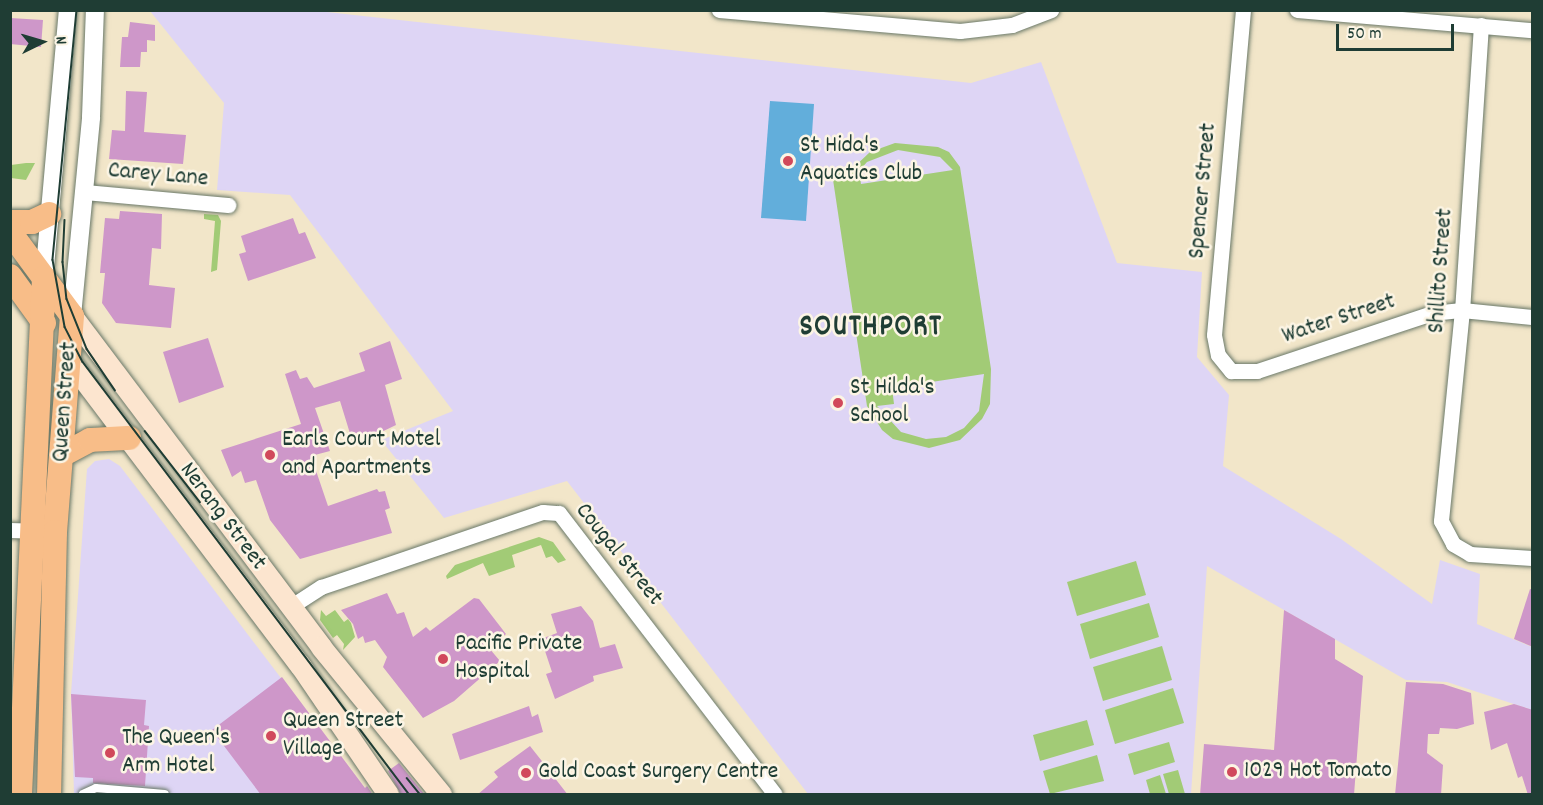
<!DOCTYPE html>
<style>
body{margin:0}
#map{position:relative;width:1543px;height:805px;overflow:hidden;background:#f2e6c9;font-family:Dekko,sans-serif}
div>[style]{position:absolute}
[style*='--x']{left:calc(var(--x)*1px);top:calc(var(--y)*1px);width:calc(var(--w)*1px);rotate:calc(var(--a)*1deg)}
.built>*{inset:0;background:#ded5f5}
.green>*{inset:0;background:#a2cb76}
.water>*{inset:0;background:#62aedb}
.building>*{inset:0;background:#ce97c9}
.roads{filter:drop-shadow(0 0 2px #697868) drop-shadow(0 0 2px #697868)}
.service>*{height:8px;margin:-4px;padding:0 4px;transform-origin:4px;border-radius:4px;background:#fff}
.minor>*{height:15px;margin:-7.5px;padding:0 7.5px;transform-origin:7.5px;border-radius:7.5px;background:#fff}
.tertiary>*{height:18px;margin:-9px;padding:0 9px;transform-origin:9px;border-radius:9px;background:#fff}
.secondary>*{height:21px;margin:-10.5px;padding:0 10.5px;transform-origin:10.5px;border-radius:10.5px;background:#fce5cf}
.primary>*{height:24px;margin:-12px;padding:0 12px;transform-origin:12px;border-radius:12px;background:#f8bd88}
.tram>*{height:1.5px;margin:-0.75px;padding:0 0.75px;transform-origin:0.75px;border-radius:0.75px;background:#1f3d34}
.dots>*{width:16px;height:16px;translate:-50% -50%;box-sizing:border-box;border:3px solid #fcf5e5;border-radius:50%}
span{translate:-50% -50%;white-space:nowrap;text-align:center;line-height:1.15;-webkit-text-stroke:5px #fcf5e5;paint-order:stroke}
.poi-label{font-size:24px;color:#1f3d34}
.left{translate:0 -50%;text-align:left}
.street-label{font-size:24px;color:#1f3d34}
.district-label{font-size:30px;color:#1f3d34;font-weight:700;letter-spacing:1.5px}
.frame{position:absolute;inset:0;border:12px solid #1f3d34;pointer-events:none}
.north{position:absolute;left:12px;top:12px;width:60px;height:60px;-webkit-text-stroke:4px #fcf5e5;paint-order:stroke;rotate:85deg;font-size:16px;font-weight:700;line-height:24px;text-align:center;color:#1f3d34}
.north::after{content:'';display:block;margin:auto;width:21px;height:27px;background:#1f3d34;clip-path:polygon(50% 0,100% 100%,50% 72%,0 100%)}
.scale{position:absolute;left:1336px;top:24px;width:118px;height:27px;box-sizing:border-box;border:3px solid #1f3d34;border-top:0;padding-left:8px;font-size:18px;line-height:21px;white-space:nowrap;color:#1f3d34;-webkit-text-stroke:4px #fcf5e5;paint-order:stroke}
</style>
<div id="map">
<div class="built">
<i style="clip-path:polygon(150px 11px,318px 11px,971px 83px,1041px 62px,1117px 263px,1202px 272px,1197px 357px,1229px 395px,1223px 466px,1341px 539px,1432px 604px,1440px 560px,1480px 574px,1477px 624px,1532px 647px,1532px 710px,1447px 682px,1406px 680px,1207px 566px,1191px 794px,808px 794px,567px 481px,444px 518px,381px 440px,453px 411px,290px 195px,217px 190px,224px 103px)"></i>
<i style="clip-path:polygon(109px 459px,120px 466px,369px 794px,74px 794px,71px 694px,87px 469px,95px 461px)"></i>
</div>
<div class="green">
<i style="clip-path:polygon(evenodd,895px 143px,938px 147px,949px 152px,960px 167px,991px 369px,990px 404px,982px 419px,960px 440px,929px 448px,893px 439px,882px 430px,867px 406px,832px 173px,850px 171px,870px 152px,895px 143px,898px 150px,940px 157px,953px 170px,861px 184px,859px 171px,867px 162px,898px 150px,895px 143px,984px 374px,979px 411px,964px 428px,946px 437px,926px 439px,901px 432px,877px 406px,894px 404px,892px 388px,984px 374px)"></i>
<i style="clip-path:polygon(26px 163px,35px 163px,26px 180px,11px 178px,11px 165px)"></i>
<i style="clip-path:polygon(204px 214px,218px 215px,221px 221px,217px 270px,211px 272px,215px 221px,204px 219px)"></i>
<i style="clip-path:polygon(539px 537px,553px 542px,566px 560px,558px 563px,552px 556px,546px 558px,541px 545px,512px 555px,515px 567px,489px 576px,483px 563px,447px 579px,446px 576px,455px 565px)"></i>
<i style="clip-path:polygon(1136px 561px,1146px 595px,1077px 616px,1067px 582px)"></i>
<i style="clip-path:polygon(1149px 603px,1159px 637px,1090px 659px,1080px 624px)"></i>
<i style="clip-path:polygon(321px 610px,326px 616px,335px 610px,344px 622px,348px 619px,351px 623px,355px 637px,343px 650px,344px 644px,337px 635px,333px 638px,320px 620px)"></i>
<i style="clip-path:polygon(1162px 646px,1172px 680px,1103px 701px,1093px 667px)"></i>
<i style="clip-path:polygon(1173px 688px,1184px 723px,1115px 744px,1105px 710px)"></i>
<i style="clip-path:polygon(1087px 720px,1094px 745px,1040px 761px,1033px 735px)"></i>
<i style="clip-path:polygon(1169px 742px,1175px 762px,1134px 775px,1128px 754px)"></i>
<i style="clip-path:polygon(1097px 755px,1104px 781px,1050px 794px,1043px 771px)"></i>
<i style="clip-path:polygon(1178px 770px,1185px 794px,1169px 794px,1163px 774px)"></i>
<i style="clip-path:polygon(1160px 775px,1166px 794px,1150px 794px,1146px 780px)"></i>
</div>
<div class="water">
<i style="clip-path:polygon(770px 101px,814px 104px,806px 221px,761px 218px)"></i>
</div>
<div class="building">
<i style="clip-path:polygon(10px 18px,43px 20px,41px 47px,10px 44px)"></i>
<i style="clip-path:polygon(130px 22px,155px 25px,155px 41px,147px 40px,147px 52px,141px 52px,140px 67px,120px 67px,122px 37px,128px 37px)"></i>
<i style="clip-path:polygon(126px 91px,147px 92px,144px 132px,186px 135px,183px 164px,109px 159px,112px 130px,125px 131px)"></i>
<i style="clip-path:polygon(120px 211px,162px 214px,161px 249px,152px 248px,149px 285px,175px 288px,171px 328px,116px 323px,102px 303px,105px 273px,100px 273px,105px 218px,119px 219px)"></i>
<i style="clip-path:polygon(293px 218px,299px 234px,305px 232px,316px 258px,248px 281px,239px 254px,246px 252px,241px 236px)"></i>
<i style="clip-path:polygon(208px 338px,224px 387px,179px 403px,163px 352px)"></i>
<i style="clip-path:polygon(390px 341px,402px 379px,385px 385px,396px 425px,371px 437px,369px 433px,352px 440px,340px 401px,315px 408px,330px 451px,311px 456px,328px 506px,377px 489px,379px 492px,385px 491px,390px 508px,385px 510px,392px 533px,300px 559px,270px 520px,256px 480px,245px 483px,241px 471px,232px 477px,221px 450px,301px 424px,285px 374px,296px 370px,300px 379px,307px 377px,314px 388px,365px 371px,359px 353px)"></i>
<i style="clip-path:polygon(1530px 589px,1533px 590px,1533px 647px,1514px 639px)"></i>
<i style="clip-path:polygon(387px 593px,397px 614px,404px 612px,413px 637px,426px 627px,430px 631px,474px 598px,479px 599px,506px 634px,489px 648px,500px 661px,454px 701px,423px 718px,383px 667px,387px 657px,375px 640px,365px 643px,363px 636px,358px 639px,353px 624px,341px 610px)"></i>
<i style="clip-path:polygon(581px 606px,593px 621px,600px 648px,615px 644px,623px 668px,593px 676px,594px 681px,555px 699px,546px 674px,552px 672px,541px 639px,557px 633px,551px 614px)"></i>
<i style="clip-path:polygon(1284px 610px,1335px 639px,1335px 659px,1363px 676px,1354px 795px,1200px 795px,1204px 744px,1274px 750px)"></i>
<i style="clip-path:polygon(282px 677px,365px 788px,367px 786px,373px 795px,261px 795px,212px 730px)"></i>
<i style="clip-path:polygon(1406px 682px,1443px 684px,1471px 693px,1474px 724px,1457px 729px,1440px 728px,1439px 734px,1428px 734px,1427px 753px,1443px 765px,1441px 795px,1395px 795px)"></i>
<i style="clip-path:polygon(71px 694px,146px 700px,144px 725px,149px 726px,145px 786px,93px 783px,93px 778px,75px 777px)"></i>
<i style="clip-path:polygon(1514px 704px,1533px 710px,1533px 795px,1528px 795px,1522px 776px,1518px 778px,1507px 743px,1491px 750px,1484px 712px)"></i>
<i style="clip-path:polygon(529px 706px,532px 717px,538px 714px,543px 732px,460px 760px,452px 734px)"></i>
<i style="clip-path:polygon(530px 746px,545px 765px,549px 762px,558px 773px,554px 777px,568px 795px,477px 795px,498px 777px,494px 772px)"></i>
<i style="clip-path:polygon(399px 763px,425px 795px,401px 795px,388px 771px)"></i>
</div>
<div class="roads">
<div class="service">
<i style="--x:83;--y:794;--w:14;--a:-25"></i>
<i style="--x:96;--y:788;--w:69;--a:5"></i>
</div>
<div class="minor">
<i style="--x:719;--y:10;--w:242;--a:5"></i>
<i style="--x:960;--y:31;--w:52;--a:-6.6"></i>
<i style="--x:1012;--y:25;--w:42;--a:-21"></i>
<i style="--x:1243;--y:10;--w:326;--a:95.1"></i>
<i style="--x:1214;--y:335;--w:20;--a:79"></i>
<i style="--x:1218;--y:355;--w:21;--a:51"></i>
<i style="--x:1231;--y:371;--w:26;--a:0"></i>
<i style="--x:1257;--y:371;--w:184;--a:-18.3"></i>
<i style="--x:1432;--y:313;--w:30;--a:-6"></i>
<i style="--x:1462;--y:310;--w:70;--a:5.7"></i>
<i style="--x:1297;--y:10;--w:236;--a:4.9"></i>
<i style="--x:1481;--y:25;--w:286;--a:93.8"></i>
<i style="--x:1462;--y:310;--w:212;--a:95.7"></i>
<i style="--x:1441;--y:521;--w:26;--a:62"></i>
<i style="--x:1453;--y:544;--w:20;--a:30"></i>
<i style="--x:1470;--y:554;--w:62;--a:3.7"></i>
<i style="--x:84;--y:192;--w:145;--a:5.2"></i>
<i style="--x:10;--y:530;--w:23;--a:2"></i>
<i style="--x:290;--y:607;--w:37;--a:-33"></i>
<i style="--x:321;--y:587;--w:234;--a:-18.7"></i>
<i style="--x:543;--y:512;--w:16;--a:4"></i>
<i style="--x:559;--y:513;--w:354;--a:52.5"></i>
</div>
<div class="tertiary">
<i style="--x:44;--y:278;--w:269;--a:-84.9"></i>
<i style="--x:72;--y:316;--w:200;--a:-84.5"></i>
<i style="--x:91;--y:117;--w:107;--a:-87.9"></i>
</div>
<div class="secondary">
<i style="--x:72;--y:316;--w:414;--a:53"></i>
<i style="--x:321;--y:647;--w:190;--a:50.8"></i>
<i style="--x:69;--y:360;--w:383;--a:52.9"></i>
<i style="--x:300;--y:665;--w:156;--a:55.7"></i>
</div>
<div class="primary">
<i style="--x:10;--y:222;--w:22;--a:0"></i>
<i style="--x:32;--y:222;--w:19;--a:-25"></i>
<i style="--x:10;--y:232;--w:104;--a:53.6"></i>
<i style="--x:72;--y:316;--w:217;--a:94.5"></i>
<i style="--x:55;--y:532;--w:262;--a:91.3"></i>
<i style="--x:10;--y:276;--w:58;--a:54.1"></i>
<i style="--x:62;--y:455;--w:32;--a:-28"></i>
<i style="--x:90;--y:440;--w:39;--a:-3"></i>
<i style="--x:20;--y:794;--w:517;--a:-87.34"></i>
</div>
</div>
<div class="tram">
<i style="--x:77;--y:10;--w:251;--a:95.5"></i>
<i style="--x:53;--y:260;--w:68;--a:79.8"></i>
<i style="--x:65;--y:327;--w:39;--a:63"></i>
<i style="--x:83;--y:362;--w:541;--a:52.96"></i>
<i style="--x:65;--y:220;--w:42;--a:92.7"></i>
<i style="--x:63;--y:262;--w:37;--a:84"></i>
<i style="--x:67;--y:299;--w:54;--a:68.2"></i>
<i style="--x:87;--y:349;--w:50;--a:55.7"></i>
<i style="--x:145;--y:431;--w:90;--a:52.2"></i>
<i style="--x:407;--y:778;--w:21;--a:51"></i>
</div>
<div class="dots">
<i style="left:788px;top:161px;background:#d1495b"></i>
<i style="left:838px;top:403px;background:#d1495b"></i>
<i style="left:270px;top:455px;background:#d1495b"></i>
<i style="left:443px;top:659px;background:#d1495b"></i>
<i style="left:271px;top:736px;background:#d1495b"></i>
<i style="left:110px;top:753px;background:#d1495b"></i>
<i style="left:1232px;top:772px;background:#d1495b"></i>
<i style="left:526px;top:773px;background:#d1495b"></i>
</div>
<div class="poi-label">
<span class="left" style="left:800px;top:161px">St Hida's<br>Aquatics Club</span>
<span class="left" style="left:850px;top:403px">St Hilda's<br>School</span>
<span class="left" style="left:282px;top:455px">Earls Court Motel<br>and Apartments</span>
<span class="left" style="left:455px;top:659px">Pacific Private<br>Hospital</span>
<span class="left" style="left:283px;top:736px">Queen Street<br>Village</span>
<span class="left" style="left:122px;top:753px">The Queen's<br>Arm Hotel</span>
<span class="left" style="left:1244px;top:772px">1029 Hot Tomato</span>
<span class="left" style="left:538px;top:773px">Gold Coast Surgery Centre</span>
</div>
<div class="street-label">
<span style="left:158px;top:176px;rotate:5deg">Carey Lane</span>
<span style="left:1204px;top:191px;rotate:-85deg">Spencer Street</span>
<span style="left:1442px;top:271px;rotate:-86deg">Shillito Street</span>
<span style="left:1339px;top:320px;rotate:-18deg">Water Street</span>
<span style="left:66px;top:402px;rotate:-86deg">Queen Street</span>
<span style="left:222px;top:517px;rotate:53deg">Nerang Street</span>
<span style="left:618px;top:555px;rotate:51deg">Cougal Street</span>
</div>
<div class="district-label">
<span style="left:871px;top:329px">SOUTHPORT</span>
</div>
<div class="frame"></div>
<div class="north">N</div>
<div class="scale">50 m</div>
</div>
